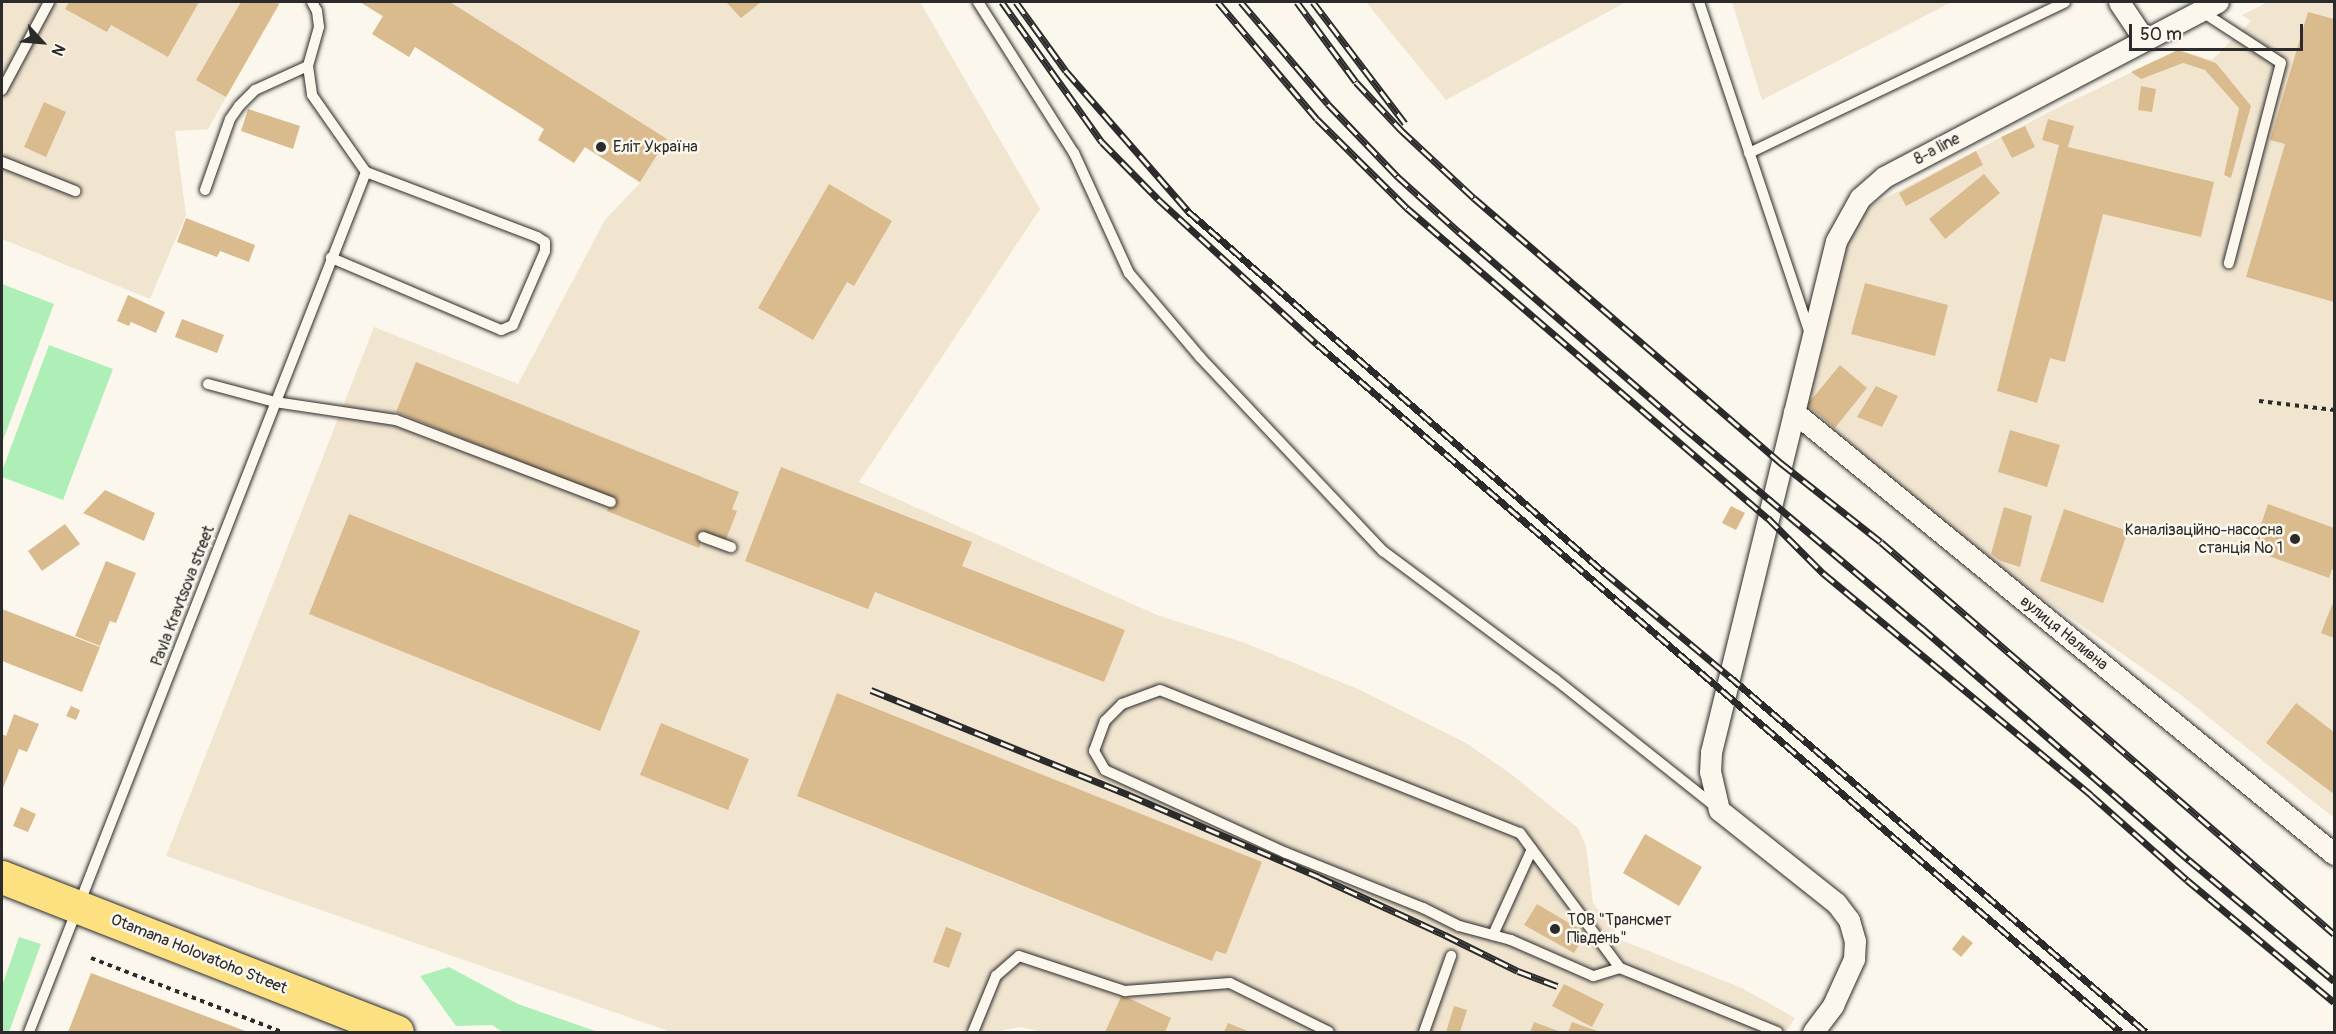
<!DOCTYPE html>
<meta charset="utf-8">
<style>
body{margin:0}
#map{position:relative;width:2336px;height:1034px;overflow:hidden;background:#fbf7ec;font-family:Pangolin,sans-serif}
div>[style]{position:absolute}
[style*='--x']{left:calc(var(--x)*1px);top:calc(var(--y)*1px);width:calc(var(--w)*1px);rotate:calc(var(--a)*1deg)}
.built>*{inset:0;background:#f1e5d0}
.green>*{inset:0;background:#aeefb7}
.building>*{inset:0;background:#dabb8e}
.path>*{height:4px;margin-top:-2px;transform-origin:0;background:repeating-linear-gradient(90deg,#2b2b2b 0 4.5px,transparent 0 9px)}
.roads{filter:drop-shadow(0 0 2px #2b2b2b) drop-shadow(0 0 2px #2b2b2b)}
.service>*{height:10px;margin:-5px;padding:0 5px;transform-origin:5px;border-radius:5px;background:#fbf7ec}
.minor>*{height:21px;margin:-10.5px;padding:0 10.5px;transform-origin:10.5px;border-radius:10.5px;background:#fbf7ec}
.primary>*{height:33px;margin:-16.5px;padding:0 16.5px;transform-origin:16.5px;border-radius:16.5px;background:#fde080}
.rail>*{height:7px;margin-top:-3.5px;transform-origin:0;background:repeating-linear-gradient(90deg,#fbf7ec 0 14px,#2b2b2b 0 28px);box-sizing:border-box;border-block:2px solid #2b2b2b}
.dots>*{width:16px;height:16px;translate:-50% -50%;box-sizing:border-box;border:3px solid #fbf7ec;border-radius:50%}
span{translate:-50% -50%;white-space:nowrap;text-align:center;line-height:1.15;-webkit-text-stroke:5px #fbf7ec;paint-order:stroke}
.poi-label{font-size:16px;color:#2b2b2b}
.left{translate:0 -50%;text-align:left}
.right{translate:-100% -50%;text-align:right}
.street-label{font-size:16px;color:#2b2b2b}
.frame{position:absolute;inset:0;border:3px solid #2b2b2b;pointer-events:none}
.north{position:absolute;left:12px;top:12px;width:60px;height:60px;-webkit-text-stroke:4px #fbf7ec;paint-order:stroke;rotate:116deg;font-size:16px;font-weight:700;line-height:24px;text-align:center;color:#2b2b2b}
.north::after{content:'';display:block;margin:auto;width:21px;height:27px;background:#2b2b2b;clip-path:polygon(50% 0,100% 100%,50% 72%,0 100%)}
.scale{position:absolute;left:2129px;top:24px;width:174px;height:27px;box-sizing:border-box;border:3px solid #2b2b2b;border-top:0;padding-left:8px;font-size:18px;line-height:21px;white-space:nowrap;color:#2b2b2b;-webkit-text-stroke:4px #fbf7ec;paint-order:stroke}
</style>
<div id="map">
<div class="built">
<i style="clip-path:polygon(2px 2px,281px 2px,208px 129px,175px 131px,186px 215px,150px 299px,2px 239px)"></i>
<i style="clip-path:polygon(360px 2px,920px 2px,1040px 209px,859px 482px,1157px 615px,1245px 643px,1358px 689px,1466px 743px,1511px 774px,1578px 828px,1586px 846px,1593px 903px,1621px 940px,1742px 988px,1795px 1018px,1786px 1032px,1043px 1032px,1019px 1027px,995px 1032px,671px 1032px,166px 856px,374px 327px,518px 384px,605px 220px,640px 183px)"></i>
<i style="clip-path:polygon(1366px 2px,1626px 2px,1446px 100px)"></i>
<i style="clip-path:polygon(1732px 2px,1952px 2px,1762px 100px)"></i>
<i style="clip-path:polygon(2268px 2px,2334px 2px,2334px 818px,2181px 695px,1985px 558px,1804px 411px,1853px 215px,2049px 112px,2178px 50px,2212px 60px,2251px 21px,2242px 15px)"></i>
</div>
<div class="green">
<i style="clip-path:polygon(2px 284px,54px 304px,2px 443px)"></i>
<i style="clip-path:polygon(49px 345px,113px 369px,63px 500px,2px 477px,2px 471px)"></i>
<i style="clip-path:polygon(19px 937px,41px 944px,9px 1032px,2px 1032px,2px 986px)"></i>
<i style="clip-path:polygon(449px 967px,518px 1004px,598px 1032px,503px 1032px,492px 1025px,456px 1026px,420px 976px)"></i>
</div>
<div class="building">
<i style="clip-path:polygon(69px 2px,199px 2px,168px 57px,111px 25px,107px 32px,65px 9px)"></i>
<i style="clip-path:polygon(241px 2px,275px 2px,279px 4px,226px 97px,196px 80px)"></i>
<i style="clip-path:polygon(360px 2px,450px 2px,667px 139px,640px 182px,585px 147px,574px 163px,538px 140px,544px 129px,415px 47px,409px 57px,372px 34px,383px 16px)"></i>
<i style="clip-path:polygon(726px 2px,761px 2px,741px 18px)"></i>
<i style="clip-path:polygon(2308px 12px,2334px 19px,2334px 302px,2246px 277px,2285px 144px,2270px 140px)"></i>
<i style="clip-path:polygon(2178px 50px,2216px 63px,2251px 106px,2231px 178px,2224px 175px,2239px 108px,2205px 70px,2183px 63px,2141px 79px,2131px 72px)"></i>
<i style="clip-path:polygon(2141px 86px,2156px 89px,2152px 112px,2138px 110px)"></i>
<i style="clip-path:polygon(44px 102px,66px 112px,46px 157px,24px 147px)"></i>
<i style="clip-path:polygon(248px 109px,300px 126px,293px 149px,241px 131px)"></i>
<i style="clip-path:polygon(2048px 119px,2074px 126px,2068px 147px,2214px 182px,2201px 237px,2103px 214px,2065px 362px,2050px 358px,2037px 403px,1997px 391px,2059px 145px,2042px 140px)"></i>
<i style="clip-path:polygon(2025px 126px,2035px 147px,2012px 158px,2001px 137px)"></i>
<i style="clip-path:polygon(1976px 151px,1983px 165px,1906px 206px,1899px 193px)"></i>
<i style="clip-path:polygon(1984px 174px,2000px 193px,1945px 239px,1929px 219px)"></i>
<i style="clip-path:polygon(829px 184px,892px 221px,854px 286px,847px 282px,813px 340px,758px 308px)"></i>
<i style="clip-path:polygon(186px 218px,255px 245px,249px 262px,220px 251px,217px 257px,177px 242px)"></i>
<i style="clip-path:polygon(1865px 283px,1948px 305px,1935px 356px,1851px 334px)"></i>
<i style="clip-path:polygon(128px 295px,165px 312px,156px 333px,131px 322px,129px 326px,117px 321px)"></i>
<i style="clip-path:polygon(182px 319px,224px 335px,217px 353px,175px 337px)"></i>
<i style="clip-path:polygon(416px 362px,739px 492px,732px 509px,737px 511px,725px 542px,704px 533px,699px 548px,607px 511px,612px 498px,396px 412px)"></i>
<i style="clip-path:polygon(1840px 365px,1867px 388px,1835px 428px,1807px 405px)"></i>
<i style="clip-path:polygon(1876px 386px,1898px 396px,1882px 427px,1857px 417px)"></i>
<i style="clip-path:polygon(2010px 430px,2060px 445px,2047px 487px,1998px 472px)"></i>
<i style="clip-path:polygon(781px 467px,972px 542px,962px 566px,1125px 630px,1104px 682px,875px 592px,868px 609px,745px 561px)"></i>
<i style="clip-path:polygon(105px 490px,155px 513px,144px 541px,83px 513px)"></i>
<i style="clip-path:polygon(2268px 504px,2334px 528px,2334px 570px,2332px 569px,2329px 578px,2252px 550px)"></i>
<i style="clip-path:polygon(1731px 506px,1745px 513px,1736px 530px,1722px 523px)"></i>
<i style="clip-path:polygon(2004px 507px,2032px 516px,2020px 567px,2001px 561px,1991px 554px)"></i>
<i style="clip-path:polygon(2064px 509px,2128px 531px,2103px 603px,2040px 581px)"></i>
<i style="clip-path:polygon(349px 514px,640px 631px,600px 731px,309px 614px)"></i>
<i style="clip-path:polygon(65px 524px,80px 544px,42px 571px,28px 551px)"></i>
<i style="clip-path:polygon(106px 561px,136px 573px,116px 623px,110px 621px,100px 646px,75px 636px)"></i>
<i style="clip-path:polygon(2334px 600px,2334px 638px,2321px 633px)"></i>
<i style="clip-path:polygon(2px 609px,100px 647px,82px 692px,2px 661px)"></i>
<i style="clip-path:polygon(837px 693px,1262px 862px,1226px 954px,1216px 951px,1212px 961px,797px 796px)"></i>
<i style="clip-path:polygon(2296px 703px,2334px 732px,2334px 794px,2266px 743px)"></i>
<i style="clip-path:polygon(71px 706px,80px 710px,76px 720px,66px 716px)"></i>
<i style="clip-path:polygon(14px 714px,39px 724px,27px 752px,19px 749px,3px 788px,2px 734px,6px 736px)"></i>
<i style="clip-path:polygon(661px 723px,749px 759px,728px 810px,640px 775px)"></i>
<i style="clip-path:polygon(21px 807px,36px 814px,28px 832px,13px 826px)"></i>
<i style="clip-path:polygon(1645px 834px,1702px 867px,1679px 906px,1623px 873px)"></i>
<i style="clip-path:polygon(1537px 904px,1586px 933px,1574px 953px,1524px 925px)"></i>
<i style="clip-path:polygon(946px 927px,962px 933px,949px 968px,933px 962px)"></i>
<i style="clip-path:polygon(1963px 935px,1973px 943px,1961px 957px,1952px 949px)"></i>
<i style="clip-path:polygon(91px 973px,248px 1032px,68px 1032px)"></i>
<i style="clip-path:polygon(1564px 984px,1604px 1004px,1592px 1027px,1552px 1006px)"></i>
<i style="clip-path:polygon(1122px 995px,1171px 1018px,1165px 1032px,1105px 1032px)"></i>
<i style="clip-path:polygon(1454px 1006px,1467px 1010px,1460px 1032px,1446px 1032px)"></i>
<i style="clip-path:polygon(1534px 1022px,1561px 1032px,1530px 1032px)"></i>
<i style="clip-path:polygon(1572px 1022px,1600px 1032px,1568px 1032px)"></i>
<i style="clip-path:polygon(1228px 1023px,1250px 1032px,1224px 1032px)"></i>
</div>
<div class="path">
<i style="--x:2259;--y:401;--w:76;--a:6.8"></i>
<i style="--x:91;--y:958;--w:205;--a:21.2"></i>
</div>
<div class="roads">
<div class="service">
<i style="--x:312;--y:2;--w:10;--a:61"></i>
<i style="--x:317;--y:11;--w:16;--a:83"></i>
<i style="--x:319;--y:27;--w:41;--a:105.8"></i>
<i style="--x:308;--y:66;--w:29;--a:82"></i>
<i style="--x:312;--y:95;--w:94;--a:55"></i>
<i style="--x:366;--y:172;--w:183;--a:20.8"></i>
<i style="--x:537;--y:237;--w:9;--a:32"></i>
<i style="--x:545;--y:242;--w:9;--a:90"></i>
<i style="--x:545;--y:251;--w:81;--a:113.4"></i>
<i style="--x:513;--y:325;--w:13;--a:157"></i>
<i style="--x:501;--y:330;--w:185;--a:-157"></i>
<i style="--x:978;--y:2;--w:179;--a:57.6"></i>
<i style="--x:1074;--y:153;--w:132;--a:65.4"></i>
<i style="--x:1129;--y:273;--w:110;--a:49.8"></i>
<i style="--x:1200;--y:357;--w:267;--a:46.7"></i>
<i style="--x:1383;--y:551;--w:214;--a:36.7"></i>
<i style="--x:1555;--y:679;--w:207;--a:38.5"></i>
<i style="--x:1699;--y:2;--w:350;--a:71.5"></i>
<i style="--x:2201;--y:11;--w:95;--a:33"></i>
<i style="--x:2281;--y:63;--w:207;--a:104.6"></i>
<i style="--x:2;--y:90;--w:100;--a:-61.9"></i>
<i style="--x:1749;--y:153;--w:350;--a:-25.5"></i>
<i style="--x:2;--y:162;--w:79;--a:21.7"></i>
<i style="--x:205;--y:190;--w:75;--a:-70.6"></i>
<i style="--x:230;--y:119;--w:16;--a:-55"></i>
<i style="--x:239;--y:106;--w:23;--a:-45"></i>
<i style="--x:255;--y:90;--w:58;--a:-24.4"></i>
<i style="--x:208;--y:384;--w:69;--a:15"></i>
<i style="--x:275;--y:402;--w:122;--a:8.5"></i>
<i style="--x:396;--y:420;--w:230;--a:20.9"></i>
<i style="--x:703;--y:537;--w:30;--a:20"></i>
<i style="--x:1493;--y:935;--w:94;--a:-65.6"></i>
<i style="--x:1620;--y:968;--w:28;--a:163"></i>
<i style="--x:1593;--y:976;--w:90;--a:-156.3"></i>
<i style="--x:1511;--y:940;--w:54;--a:-164.9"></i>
<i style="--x:1459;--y:926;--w:40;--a:-153.4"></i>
<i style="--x:1423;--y:908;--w:148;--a:-158.1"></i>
<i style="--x:1286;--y:853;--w:199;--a:-155.4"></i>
<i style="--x:1105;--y:770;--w:22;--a:-120"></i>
<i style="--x:1094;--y:751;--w:32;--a:-70"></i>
<i style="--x:1105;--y:721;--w:24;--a:-45"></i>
<i style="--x:1122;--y:704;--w:40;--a:-20.2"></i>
<i style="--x:1160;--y:690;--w:387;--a:21.7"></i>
<i style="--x:1520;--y:833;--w:168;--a:53.5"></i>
<i style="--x:1620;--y:968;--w:170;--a:22.2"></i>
<i style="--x:29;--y:1032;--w:924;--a:-68.6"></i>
<i style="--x:973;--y:1032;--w:61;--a:-67.7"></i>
<i style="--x:996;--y:976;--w:30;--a:-41"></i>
<i style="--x:1019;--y:956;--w:112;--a:18.3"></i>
<i style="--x:1125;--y:991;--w:105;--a:-4.4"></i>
<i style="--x:1230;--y:983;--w:110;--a:26.3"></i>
<i style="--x:1424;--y:1032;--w:81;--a:-70.4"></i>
</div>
<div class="minor">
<i style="--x:2119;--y:2;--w:45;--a:56"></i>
<i style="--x:1794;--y:412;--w:698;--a:39.3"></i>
<i style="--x:1813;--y:1032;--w:34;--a:-53"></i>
<i style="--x:1833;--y:1005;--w:51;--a:-65.5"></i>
<i style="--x:1854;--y:959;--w:18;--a:-87"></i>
<i style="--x:1855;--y:941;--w:22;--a:-106"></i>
<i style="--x:1849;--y:920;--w:21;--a:-127"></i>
<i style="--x:1836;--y:903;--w:149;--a:-141.5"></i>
<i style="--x:1719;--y:810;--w:39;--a:-103"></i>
<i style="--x:1710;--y:772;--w:20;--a:-87"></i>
<i style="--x:1711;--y:752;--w:526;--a:-76.25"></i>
<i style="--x:1836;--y:241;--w:49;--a:-60.8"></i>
<i style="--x:1860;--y:198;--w:32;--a:-41"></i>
<i style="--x:1884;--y:177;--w:377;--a:-27.7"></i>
</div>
<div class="primary">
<i style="--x:2;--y:877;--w:424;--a:21.4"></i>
</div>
</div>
<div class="rail">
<i style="--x:1002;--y:2;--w:172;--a:54.5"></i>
<i style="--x:1102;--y:142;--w:80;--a:45.5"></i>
<i style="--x:1158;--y:199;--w:215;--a:42.4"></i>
<i style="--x:1317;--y:344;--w:1058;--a:40.55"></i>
<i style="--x:1016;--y:2;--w:85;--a:54.1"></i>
<i style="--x:1066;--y:71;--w:186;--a:48.9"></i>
<i style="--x:1188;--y:211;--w:551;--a:40.95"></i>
<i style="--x:1604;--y:572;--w:163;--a:39.8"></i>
<i style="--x:1729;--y:676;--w:548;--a:40.49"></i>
<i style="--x:1218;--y:2;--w:153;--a:49.8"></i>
<i style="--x:1317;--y:119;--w:127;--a:44.7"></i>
<i style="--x:1407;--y:208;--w:476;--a:40.7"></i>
<i style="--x:1768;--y:518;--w:78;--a:45"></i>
<i style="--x:1823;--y:573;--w:348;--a:39.6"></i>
<i style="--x:2091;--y:795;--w:128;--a:41.5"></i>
<i style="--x:2187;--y:880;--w:191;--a:39.7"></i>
<i style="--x:1241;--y:2;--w:134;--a:49.5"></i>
<i style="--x:1328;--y:104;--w:100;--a:46.2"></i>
<i style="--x:1397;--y:176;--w:84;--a:42.1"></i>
<i style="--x:1459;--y:232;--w:296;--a:41"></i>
<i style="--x:1682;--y:426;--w:314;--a:40.1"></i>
<i style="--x:1922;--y:628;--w:354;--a:41"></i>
<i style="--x:2189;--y:860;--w:189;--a:39.8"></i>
<i style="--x:1297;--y:2;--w:99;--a:53.6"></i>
<i style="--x:1356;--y:82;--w:66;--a:46.8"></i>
<i style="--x:1401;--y:130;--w:100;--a:43"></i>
<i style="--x:1474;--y:198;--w:406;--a:40.8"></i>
<i style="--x:1781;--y:463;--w:127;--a:38.3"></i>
<i style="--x:1881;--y:542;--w:599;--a:40.87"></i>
<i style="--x:1313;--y:2;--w:152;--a:52.8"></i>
<i style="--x:871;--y:690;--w:279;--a:22.1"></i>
<i style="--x:1129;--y:795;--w:207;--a:23.3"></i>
<i style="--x:1319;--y:877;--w:139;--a:24.7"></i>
<i style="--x:1445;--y:935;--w:81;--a:26.3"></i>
<i style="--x:1518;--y:971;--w:42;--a:21"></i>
</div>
<div class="dots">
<i style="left:601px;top:147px;background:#2b2b2b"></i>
<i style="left:2295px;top:539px;background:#2b2b2b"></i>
<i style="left:1555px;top:929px;background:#2b2b2b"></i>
</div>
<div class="poi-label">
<span class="left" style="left:613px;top:147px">Еліт Україна</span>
<span class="right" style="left:2283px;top:539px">Каналізаційно-насосна<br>станція № 1</span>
<span class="left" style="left:1567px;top:929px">ТОВ "Трансмет<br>Південь"</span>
</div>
<div class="street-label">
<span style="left:1937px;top:149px;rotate:-28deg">8-a line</span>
<span style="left:183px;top:596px;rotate:-69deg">Pavla Kravtsova street</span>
<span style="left:2064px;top:633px;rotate:39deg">вулиця Наливна</span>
<span style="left:199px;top:954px;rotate:22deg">Otamana Holovatoho Street</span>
</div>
<div class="frame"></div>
<div class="north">N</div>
<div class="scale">50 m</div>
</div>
